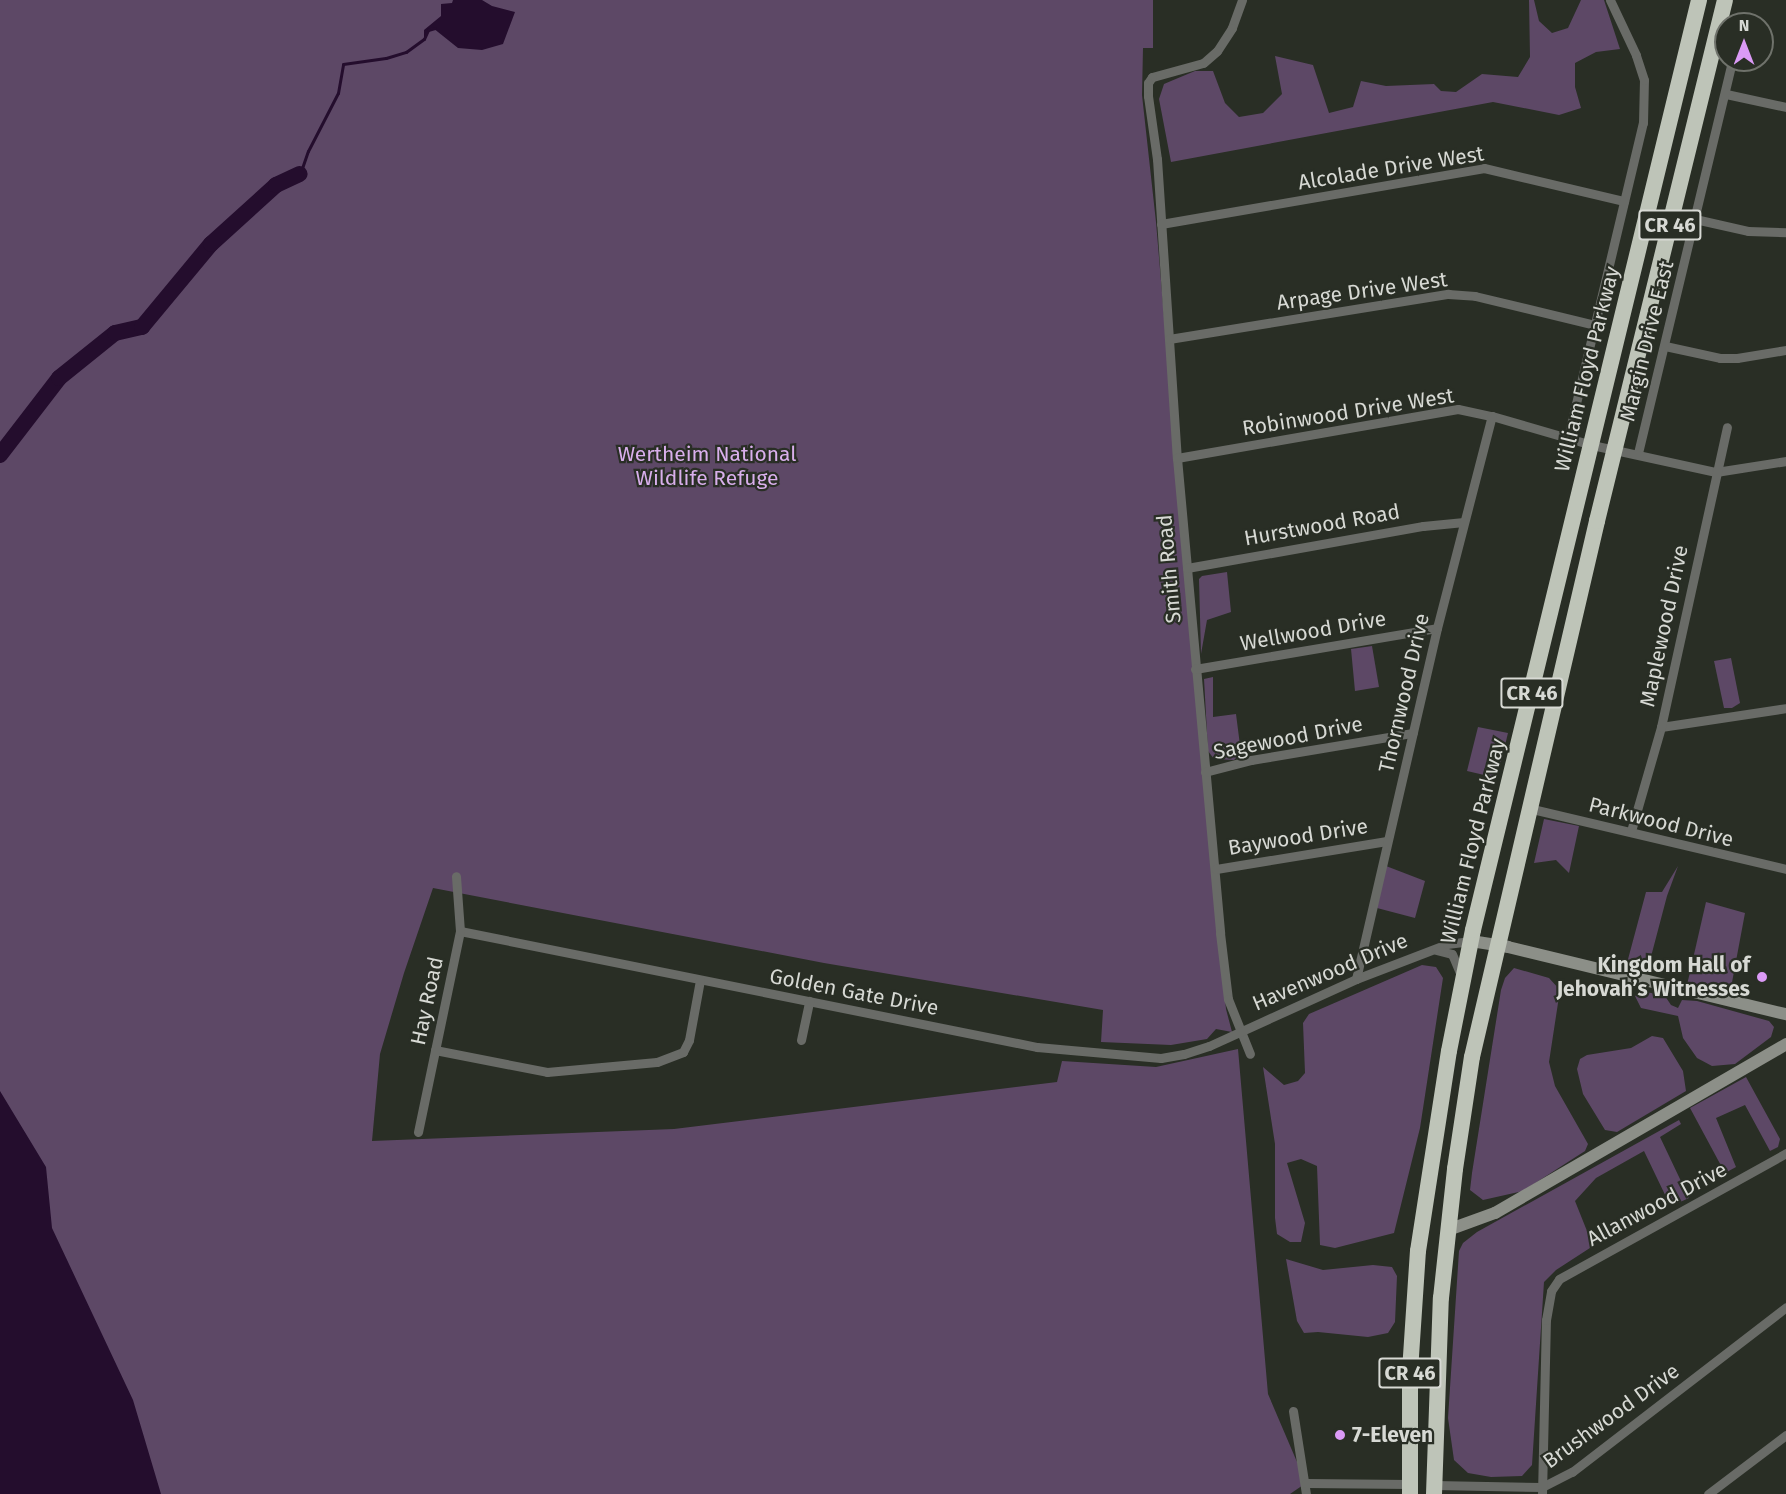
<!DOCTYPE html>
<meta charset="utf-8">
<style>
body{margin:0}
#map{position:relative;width:1786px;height:1494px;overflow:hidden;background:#292e25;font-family:"Fira Sans",sans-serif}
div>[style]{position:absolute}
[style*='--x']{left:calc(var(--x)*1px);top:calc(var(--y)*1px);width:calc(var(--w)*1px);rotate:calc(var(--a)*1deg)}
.green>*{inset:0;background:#5d4866}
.water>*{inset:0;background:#240d2d}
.stream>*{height:3px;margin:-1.5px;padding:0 1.5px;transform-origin:1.5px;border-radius:1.5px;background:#240d2d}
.river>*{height:16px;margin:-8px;padding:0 8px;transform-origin:8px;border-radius:8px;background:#240d2d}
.street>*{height:9px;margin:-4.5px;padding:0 4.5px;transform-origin:4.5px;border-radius:4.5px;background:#696b67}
.secondary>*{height:12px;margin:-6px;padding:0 6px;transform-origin:6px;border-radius:6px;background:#8c8f88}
.highway>*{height:16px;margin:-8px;padding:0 8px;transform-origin:8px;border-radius:8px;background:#bec4b8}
.dots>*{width:16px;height:16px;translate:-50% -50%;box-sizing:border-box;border:3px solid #292e25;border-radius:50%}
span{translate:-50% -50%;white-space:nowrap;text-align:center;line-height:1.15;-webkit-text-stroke:4.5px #292e25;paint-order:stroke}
.shield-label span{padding:2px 4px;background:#292e25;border:2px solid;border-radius:4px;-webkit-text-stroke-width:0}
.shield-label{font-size:20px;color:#d7d9d4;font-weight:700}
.street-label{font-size:21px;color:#d7d9d4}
.park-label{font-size:21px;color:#d9afec}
.poi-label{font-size:21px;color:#d7d9d4;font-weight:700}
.right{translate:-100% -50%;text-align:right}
.left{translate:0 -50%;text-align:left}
.north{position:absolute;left:1714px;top:12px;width:60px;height:60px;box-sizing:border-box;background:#292e25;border:2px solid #6f726b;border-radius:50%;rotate:0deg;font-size:16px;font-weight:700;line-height:24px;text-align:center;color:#d7d9d4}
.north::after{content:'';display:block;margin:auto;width:21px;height:27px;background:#db9af6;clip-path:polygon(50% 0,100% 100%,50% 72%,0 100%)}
</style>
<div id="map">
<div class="green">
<i style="clip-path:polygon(0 0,1153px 0,1153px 48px,1143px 48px,1142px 95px,1156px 222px,1206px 809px,1226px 1009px,1232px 1032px,1216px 1029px,1207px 1039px,1171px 1045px,1101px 1042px,1103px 1010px,824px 963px,433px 888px,404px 973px,380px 1054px,372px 1141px,674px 1129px,1057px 1082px,1062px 1061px,1156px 1067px,1238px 1049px,1268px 1394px,1306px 1483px,1290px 1494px,0 1494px)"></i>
<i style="clip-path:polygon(1529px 0,1534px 0,1539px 21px,1552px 33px,1568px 28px,1581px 0,1604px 0,1620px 49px,1596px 52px,1575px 63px,1575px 87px,1581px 108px,1559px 115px,1493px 102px,1171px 162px,1159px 99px,1164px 84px,1171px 81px,1195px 71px,1213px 71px,1225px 103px,1239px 117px,1263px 113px,1282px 94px,1275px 56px,1313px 65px,1329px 113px,1353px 107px,1361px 81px,1386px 86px,1434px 84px,1441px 91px,1456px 92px,1482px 74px,1518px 77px,1530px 57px)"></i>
<i style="clip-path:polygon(1227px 572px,1231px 612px,1207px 620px,1201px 654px,1199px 579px,1202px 576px)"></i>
<i style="clip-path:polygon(1372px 646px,1379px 687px,1355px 691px,1351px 649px)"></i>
<i style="clip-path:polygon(1731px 658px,1740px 703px,1732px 708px,1724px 708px,1714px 661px)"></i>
<i style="clip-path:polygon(1213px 677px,1213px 717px,1236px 714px,1241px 753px,1234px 760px,1214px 759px,1208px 751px,1204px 679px)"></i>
<i style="clip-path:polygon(1478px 727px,1508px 733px,1497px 778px,1467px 771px)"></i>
<i style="clip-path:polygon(1544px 819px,1579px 826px,1569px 873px,1556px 860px,1534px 863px)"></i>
<i style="clip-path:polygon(1386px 866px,1425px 881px,1415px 918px,1377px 908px)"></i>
<i style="clip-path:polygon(1678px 866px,1667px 896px,1648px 968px,1627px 963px,1646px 892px,1662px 892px)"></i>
<i style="clip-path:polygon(1706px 902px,1745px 913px,1730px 993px,1687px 985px)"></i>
<i style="clip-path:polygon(1422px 965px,1436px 967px,1443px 978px,1420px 1128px,1394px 1233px,1335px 1248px,1320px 1245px,1317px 1166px,1301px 1159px,1287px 1163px,1305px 1223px,1301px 1242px,1290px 1242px,1277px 1234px,1275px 1218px,1275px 1144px,1263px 1067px,1284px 1085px,1298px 1081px,1305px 1073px,1303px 1023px,1309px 1014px)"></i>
<i style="clip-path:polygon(1514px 968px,1549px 978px,1560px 990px,1549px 1062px,1555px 1086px,1588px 1144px,1585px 1151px,1523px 1191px,1483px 1200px,1470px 1190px,1472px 1173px,1501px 990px,1505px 978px)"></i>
<i style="clip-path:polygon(1642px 991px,1665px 996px,1671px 1005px,1678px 1008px,1682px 1000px,1697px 1001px,1769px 1021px,1774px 1027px,1771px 1037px,1735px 1064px,1712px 1066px,1697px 1058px,1683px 1038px,1678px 1016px,1641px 1008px,1635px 996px)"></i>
<i style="clip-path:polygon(1652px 1036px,1663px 1038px,1683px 1071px,1686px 1091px,1617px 1132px,1605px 1130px,1583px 1094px,1577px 1069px,1580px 1059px,1587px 1055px,1631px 1048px)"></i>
<i style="clip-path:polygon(1746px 1077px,1780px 1139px,1778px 1147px,1770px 1151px,1745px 1105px,1716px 1118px,1736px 1167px,1725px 1173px,1690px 1108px)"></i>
<i style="clip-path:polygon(1679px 1120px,1681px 1124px,1660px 1137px,1689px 1198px,1678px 1203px,1668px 1201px,1644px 1151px,1596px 1178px,1575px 1201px,1593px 1246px,1556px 1270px,1544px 1282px,1532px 1465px,1522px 1476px,1491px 1477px,1468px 1473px,1454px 1460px,1448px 1418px,1459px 1251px,1463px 1243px,1477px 1232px)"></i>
<i style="clip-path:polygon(1286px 1259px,1323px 1270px,1373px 1265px,1392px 1267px,1397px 1276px,1395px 1322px,1388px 1333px,1368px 1337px,1318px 1332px,1304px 1333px,1297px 1321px)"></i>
</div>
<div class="water">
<i style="clip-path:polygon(453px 0,482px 0,492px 6px,515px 12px,503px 44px,482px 50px,458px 48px,433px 28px,428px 30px,424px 39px,424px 30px,441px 16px,441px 4px,452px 3px)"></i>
<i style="clip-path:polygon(0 1091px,46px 1167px,52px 1228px,133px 1400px,161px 1494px,0 1494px)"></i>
</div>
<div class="stream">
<i style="--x:300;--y:174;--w:24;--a:-71"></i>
<i style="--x:308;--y:151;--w:65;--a:-62.7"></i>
<i style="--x:338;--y:93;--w:29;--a:-80"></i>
<i style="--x:343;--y:64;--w:43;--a:-7.9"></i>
<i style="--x:386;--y:58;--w:21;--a:-17"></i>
<i style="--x:406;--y:52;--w:22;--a:-36"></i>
<i style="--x:424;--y:39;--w:10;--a:-66"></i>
<i style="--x:428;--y:30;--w:7;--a:-16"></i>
</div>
<div class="river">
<i style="--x:0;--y:455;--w:97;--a:-52.5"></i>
<i style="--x:59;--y:378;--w:72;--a:-38.8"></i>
<i style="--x:115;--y:333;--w:28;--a:-13"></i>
<i style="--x:142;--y:327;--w:108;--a:-50.3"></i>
<i style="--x:211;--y:244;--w:88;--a:-42.2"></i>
<i style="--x:276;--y:185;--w:26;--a:-25"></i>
</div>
<div class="street">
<i style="--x:1242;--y:0;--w:30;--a:110"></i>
<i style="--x:1232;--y:28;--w:27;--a:123"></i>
<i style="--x:1217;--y:51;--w:18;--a:139"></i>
<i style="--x:1203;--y:63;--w:53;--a:164.6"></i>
<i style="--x:1152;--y:77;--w:7;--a:124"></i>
<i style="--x:1148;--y:83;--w:13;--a:90"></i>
<i style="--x:1148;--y:96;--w:64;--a:81.9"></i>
<i style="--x:1157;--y:159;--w:300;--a:86.2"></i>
<i style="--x:1177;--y:458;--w:477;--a:84.8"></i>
<i style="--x:1220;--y:933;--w:66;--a:83.1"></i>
<i style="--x:1228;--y:999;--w:59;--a:68.2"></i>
<i style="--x:1726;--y:94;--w:61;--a:12.2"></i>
<i style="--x:1695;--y:219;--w:54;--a:12.8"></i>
<i style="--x:1748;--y:231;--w:38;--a:2"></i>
<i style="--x:1161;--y:224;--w:328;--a:-9.8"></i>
<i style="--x:1484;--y:168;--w:144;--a:13.3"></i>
<i style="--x:1169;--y:339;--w:283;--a:-9.2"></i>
<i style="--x:1448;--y:294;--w:27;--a:4"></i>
<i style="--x:1475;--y:296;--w:123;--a:13.6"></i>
<i style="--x:1665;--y:346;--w:56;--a:12.3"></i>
<i style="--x:1720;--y:358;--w:17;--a:0"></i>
<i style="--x:1737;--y:358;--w:50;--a:-9.3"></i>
<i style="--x:1568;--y:437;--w:323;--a:-76.6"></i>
<i style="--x:1643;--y:123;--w:43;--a:-88.7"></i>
<i style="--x:1644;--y:80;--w:26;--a:-108"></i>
<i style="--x:1636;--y:55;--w:61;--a:-115.3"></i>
<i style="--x:1638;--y:453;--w:402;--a:-76.5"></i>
<i style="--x:1177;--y:458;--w:285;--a:-9.9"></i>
<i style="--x:1458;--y:409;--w:35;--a:12"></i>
<i style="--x:1492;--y:416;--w:104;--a:16.2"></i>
<i style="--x:1592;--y:445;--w:127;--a:12.3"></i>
<i style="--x:1716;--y:472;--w:71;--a:-8.9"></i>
<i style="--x:1187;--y:568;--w:240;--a:-10.1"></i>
<i style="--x:1423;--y:526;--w:41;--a:-5.6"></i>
<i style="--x:1195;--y:669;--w:245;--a:-9.6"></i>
<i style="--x:1661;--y:727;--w:126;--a:-8.6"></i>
<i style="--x:1205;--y:772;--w:48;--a:-14.6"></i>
<i style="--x:1251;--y:760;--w:164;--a:-9.5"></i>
<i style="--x:1528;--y:808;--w:265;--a:13.3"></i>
<i style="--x:1631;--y:831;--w:108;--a:-73.9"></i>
<i style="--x:1661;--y:727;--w:307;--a:-77.6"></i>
<i style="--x:1216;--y:869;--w:173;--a:-9.3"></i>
<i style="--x:460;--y:931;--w:589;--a:11.37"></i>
<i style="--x:1037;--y:1047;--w:124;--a:5.1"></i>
<i style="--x:1161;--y:1058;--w:23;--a:-10"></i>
<i style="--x:1184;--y:1054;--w:26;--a:-18"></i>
<i style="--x:1209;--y:1046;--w:162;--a:-24.5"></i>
<i style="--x:1356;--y:979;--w:97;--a:-21"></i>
<i style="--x:1447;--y:944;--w:24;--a:-7"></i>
<i style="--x:1436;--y:950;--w:16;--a:14"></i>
<i style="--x:1452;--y:954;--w:23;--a:67"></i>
<i style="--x:1356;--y:979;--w:360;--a:-77"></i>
<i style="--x:1437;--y:628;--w:219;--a:-75.5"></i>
<i style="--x:801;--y:1040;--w:40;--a:-78"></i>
<i style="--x:435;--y:1050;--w:114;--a:11.1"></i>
<i style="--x:547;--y:1072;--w:110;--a:-5.2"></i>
<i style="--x:657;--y:1062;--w:28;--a:-21"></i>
<i style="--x:683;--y:1052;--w:13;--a:-63"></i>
<i style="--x:689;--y:1040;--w:61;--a:-79.6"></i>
<i style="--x:418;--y:1132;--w:205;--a:-78.2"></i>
<i style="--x:460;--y:931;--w:55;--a:-94.2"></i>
<i style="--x:1293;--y:1411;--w:84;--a:81.1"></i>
<i style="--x:1306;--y:1483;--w:103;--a:0.6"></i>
<i style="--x:1434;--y:1485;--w:108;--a:1.1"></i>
<i style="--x:1542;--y:1487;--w:34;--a:-27"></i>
<i style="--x:1572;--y:1472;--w:270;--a:-37.6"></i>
<i style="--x:1542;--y:1494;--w:174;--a:-88.7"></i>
<i style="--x:1546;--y:1320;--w:29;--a:-80"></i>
<i style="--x:1551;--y:1291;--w:14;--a:-56"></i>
<i style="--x:1559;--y:1279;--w:260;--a:-29"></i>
<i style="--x:1708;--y:1494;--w:98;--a:-37.1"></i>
</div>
<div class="secondary">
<i style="--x:1471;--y:941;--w:37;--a:9"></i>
<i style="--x:1508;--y:947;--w:286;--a:13.6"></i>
<i style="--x:1448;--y:1230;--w:50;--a:-19.9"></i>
<i style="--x:1495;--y:1213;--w:337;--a:-30.1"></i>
</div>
<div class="highway">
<i style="--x:1410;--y:1494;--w:123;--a:-90"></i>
<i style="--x:1410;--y:1371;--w:120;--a:-86.2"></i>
<i style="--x:1418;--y:1251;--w:202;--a:-81.2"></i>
<i style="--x:1449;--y:1051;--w:123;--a:-78.8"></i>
<i style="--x:1473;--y:930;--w:957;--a:-76.34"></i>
<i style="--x:1434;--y:1494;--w:196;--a:-88"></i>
<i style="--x:1441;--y:1298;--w:130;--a:-83.8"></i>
<i style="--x:1455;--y:1169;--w:113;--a:-81.4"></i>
<i style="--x:1472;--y:1057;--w:550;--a:-76.87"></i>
<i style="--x:1597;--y:521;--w:536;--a:-76.2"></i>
</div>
<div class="dots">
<i style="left:1762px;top:977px;background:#db9af6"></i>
<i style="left:1340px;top:1435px;background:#db9af6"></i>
</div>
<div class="shield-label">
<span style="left:1670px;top:225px">CR 46</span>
<span style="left:1532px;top:693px">CR 46</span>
<span style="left:1410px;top:1373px">CR 46</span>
</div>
<div class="street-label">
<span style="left:1391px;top:168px;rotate:-9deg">Alcolade Drive West</span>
<span style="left:1362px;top:291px;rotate:-8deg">Arpage Drive West</span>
<span style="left:1647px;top:341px;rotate:-76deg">Margin Drive East</span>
<span style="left:1587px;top:369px;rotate:-76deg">William Floyd Parkway</span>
<span style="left:1348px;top:412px;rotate:-9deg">Robinwood Drive West</span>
<span style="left:1322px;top:525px;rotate:-10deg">Hurstwood Road</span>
<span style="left:1169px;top:569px;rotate:-95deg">Smith Road</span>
<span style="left:1664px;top:626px;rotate:-78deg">Maplewood Drive</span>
<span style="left:1313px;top:631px;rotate:-10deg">Wellwood Drive</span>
<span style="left:1404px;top:693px;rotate:-77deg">Thornwood Drive</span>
<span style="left:1288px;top:738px;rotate:-11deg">Sagewood Drive</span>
<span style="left:1661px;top:822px;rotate:14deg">Parkwood Drive</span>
<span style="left:1298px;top:837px;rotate:-9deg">Baywood Drive</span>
<span style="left:1473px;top:841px;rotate:-76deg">William Floyd Parkway</span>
<span style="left:1330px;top:972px;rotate:-23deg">Havenwood Drive</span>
<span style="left:854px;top:992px;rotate:11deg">Golden Gate Drive</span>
<span style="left:427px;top:1001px;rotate:-78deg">Hay Road</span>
<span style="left:1657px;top:1204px;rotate:-28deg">Allanwood Drive</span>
<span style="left:1611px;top:1416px;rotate:-36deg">Brushwood Drive</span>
</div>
<div class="park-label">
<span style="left:707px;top:466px">Wertheim National<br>Wildlife Refuge</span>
</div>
<div class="poi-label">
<span class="right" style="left:1750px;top:977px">Kingdom Hall of<br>Jehovah’s Witnesses</span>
<span class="left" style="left:1352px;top:1435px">7-Eleven</span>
</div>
<div class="north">N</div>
</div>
